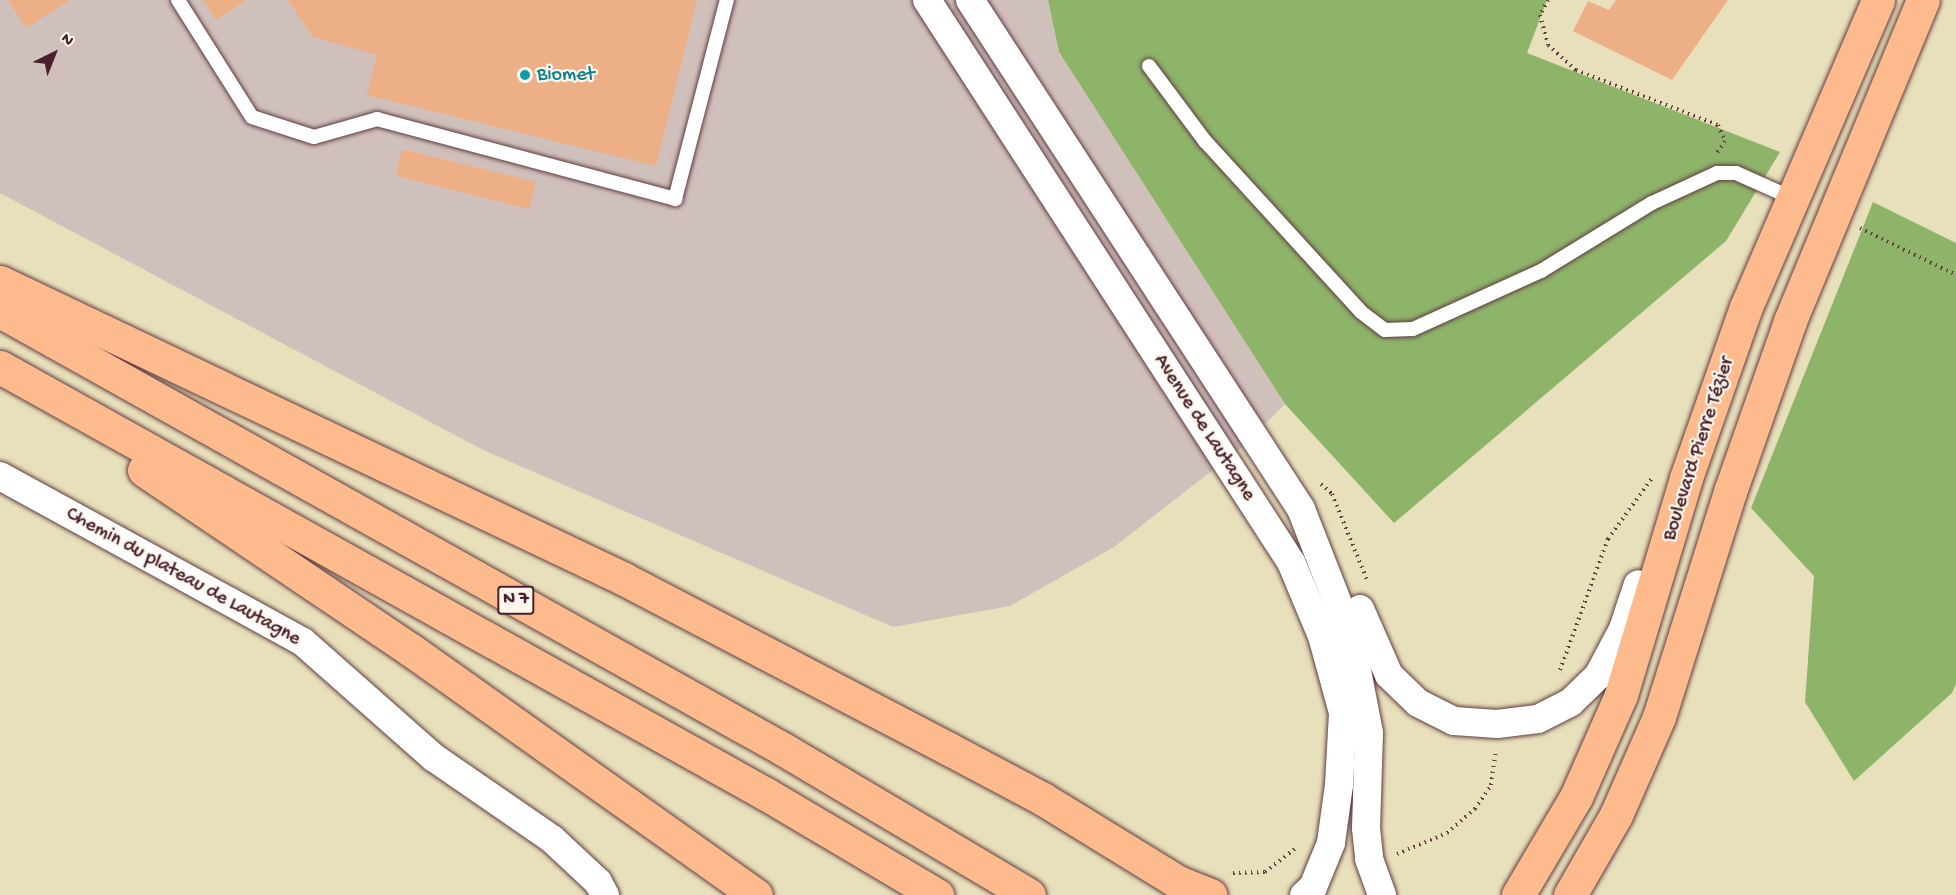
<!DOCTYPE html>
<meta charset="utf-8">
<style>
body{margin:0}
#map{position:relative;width:1956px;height:895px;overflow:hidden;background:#e8e0bb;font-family:"Gochi Hand",sans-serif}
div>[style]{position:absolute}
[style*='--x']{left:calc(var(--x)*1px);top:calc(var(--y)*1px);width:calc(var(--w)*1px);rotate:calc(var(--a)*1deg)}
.industrial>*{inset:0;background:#d0c0bc}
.forest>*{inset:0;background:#8eb46a}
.building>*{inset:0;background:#edaf86}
.path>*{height:4px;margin-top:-2px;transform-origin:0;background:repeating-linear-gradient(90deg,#623c41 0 1.5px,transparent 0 6px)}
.roads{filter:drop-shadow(0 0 2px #623c41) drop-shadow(0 0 2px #623c41)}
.service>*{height:14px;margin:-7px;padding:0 7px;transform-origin:7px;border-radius:7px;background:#fff}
.minor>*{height:28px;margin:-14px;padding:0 14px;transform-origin:14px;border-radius:14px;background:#fff}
.primary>*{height:33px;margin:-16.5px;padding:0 16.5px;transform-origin:16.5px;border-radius:16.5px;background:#fcba8d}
.trunk>*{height:33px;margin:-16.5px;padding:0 16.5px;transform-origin:16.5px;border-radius:16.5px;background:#fcba8d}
.dots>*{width:16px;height:16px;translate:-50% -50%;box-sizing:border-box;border:3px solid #fbf7ec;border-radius:50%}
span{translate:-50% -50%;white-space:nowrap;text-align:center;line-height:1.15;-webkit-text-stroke:4.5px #fbf7ec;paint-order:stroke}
.shield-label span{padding:2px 4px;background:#fbf7ec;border:2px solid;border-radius:4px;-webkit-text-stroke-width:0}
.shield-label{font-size:18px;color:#4a1f2b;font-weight:700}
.culture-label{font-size:20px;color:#0d838f}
.left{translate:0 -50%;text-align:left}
.street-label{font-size:20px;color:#4a1f2b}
.north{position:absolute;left:24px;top:24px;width:60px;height:60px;-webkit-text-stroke:4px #fbf7ec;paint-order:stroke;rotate:43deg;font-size:16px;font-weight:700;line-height:24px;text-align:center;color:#4a1f2b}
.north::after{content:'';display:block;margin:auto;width:21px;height:27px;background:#4a1f2b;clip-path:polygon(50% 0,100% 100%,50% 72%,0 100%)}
</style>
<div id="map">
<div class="industrial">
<i style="clip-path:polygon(0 0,1048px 0,1059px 52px,1285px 404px,1241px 448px,1114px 547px,1010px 606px,893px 627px,483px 450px,0 193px)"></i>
</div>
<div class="forest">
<i style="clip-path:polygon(1048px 0,1547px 0,1527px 53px,1780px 152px,1726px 241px,1394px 523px,1285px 404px,1059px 52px)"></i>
<i style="clip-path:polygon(1873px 202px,1956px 243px,1956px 684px,1952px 693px,1854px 781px,1805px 702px,1814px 576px,1751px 508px)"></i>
</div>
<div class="building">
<i style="clip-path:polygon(8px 0,70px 0,26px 28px)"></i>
<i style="clip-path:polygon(203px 0,246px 0,216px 20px)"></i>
<i style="clip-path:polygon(288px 0,697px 0,656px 166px,367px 95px,377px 55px,313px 37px)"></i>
<i style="clip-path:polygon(1616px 0,1728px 0,1672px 80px,1573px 31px,1588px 1px,1609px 10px)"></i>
<i style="clip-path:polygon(402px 149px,536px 182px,529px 209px,396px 176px)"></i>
</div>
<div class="path">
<i style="--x:1548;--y:0;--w:17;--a:118"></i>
<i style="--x:1540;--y:15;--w:31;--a:75"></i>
<i style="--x:1548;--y:45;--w:38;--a:42"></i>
<i style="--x:1576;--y:70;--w:152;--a:21.2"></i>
<i style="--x:1718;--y:125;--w:17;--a:66"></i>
<i style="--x:1725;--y:141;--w:14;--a:124"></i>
<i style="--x:1860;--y:228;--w:107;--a:26.1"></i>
<i style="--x:1321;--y:484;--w:15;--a:42"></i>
<i style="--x:1332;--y:494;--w:95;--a:67.8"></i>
<i style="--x:1560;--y:670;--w:140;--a:-69.9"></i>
<i style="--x:1608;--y:539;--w:75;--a:-54.2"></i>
<i style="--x:1397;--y:854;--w:54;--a:-22.8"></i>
<i style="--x:1447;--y:833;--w:37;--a:-41"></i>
<i style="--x:1475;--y:809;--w:29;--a:-56"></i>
<i style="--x:1491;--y:785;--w:34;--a:-82"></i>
<i style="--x:1233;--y:873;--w:32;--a:-2"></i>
<i style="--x:1265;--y:872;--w:41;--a:-38"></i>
</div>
<div class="roads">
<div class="service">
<i style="--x:178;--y:0;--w:138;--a:57.7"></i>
<i style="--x:252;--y:117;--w:65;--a:17.9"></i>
<i style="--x:314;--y:137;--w:66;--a:-15.9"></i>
<i style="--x:377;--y:119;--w:309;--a:15"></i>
<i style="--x:675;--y:199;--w:206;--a:-75.4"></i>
<i style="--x:1149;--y:66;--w:94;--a:53.3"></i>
<i style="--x:1205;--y:141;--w:231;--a:47.6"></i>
<i style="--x:1361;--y:312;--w:30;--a:37"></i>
<i style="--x:1385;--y:330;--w:28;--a:-2"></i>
<i style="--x:1413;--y:329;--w:141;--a:-24.4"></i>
<i style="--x:1541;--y:271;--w:130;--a:-31.5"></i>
<i style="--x:1652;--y:203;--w:72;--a:-24.8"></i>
<i style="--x:1717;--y:173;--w:19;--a:0"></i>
<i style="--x:1736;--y:173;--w:61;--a:24.1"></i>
</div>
<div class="minor">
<i style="--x:927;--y:0;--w:670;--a:57.07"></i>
<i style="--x:1291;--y:562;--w:80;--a:67.3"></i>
<i style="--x:1322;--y:636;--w:80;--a:74.7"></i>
<i style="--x:1343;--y:713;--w:72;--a:93.2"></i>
<i style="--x:1339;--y:785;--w:59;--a:97.9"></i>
<i style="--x:1331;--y:843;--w:48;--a:112.2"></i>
<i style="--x:1313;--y:887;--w:12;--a:138"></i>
<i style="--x:970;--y:0;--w:607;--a:56.96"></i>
<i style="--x:1301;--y:509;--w:134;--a:68.6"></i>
<i style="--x:1350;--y:634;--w:101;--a:79.1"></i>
<i style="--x:1369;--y:733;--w:95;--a:91.8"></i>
<i style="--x:1366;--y:828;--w:31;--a:84"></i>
<i style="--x:1369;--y:859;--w:38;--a:70"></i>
<i style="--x:0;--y:476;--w:345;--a:28.7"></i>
<i style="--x:303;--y:642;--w:174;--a:41.5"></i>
<i style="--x:433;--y:757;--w:145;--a:34.6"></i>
<i style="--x:552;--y:839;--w:63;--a:43.1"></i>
<i style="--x:598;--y:882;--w:15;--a:62"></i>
<i style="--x:1360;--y:609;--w:72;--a:66.3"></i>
<i style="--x:1389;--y:675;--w:40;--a:44"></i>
<i style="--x:1418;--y:703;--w:40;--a:26.6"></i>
<i style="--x:1454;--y:721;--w:43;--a:4"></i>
<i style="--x:1497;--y:724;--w:41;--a:-7"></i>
<i style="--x:1538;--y:719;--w:37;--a:-27"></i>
<i style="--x:1571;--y:702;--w:37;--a:-44"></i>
<i style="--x:1598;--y:676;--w:53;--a:-62"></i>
<i style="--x:1623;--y:629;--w:47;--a:-71.6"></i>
</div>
<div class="primary">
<i style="--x:1518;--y:895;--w:114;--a:-59.4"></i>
<i style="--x:1576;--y:797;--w:111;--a:-66.2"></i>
<i style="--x:1621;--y:695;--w:227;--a:-73.3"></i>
<i style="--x:1686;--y:478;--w:181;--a:-70.7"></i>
<i style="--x:1746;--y:307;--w:334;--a:-66.7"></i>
<i style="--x:1570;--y:895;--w:92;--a:-60.1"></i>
<i style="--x:1616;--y:815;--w:107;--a:-66.3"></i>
<i style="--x:1659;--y:717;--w:239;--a:-72.5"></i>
<i style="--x:1731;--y:489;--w:178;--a:-70.6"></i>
<i style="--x:1790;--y:321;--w:347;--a:-67.5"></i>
</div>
<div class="trunk">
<i style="--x:0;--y:282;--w:691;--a:25.45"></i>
<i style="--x:624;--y:579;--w:367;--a:27.6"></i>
<i style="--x:949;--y:749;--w:106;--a:28"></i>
<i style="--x:1043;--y:799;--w:158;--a:31.6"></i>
<i style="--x:1178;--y:882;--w:35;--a:22"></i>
<i style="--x:0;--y:311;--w:897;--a:29.22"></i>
<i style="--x:783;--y:749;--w:286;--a:30.7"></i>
<i style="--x:0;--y:367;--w:877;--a:29.14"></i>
<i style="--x:766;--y:794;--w:199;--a:30.6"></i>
<i style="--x:144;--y:470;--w:322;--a:34"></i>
<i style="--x:411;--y:650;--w:423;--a:35.4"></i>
</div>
</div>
<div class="dots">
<i style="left:525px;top:75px;background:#0f9aa8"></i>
</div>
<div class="shield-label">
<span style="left:516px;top:600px">N 7</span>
</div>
<div class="culture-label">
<span class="left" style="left:537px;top:75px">Biomet</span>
</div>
<div class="street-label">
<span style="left:1204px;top:428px;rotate:57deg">Avenue de Lautagne</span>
<span style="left:1699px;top:449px;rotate:-72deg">Boulevard Pierre Tézier</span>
<span style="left:183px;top:577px;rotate:29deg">Chemin du plateau de Lautagne</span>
</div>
<div class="north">N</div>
</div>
